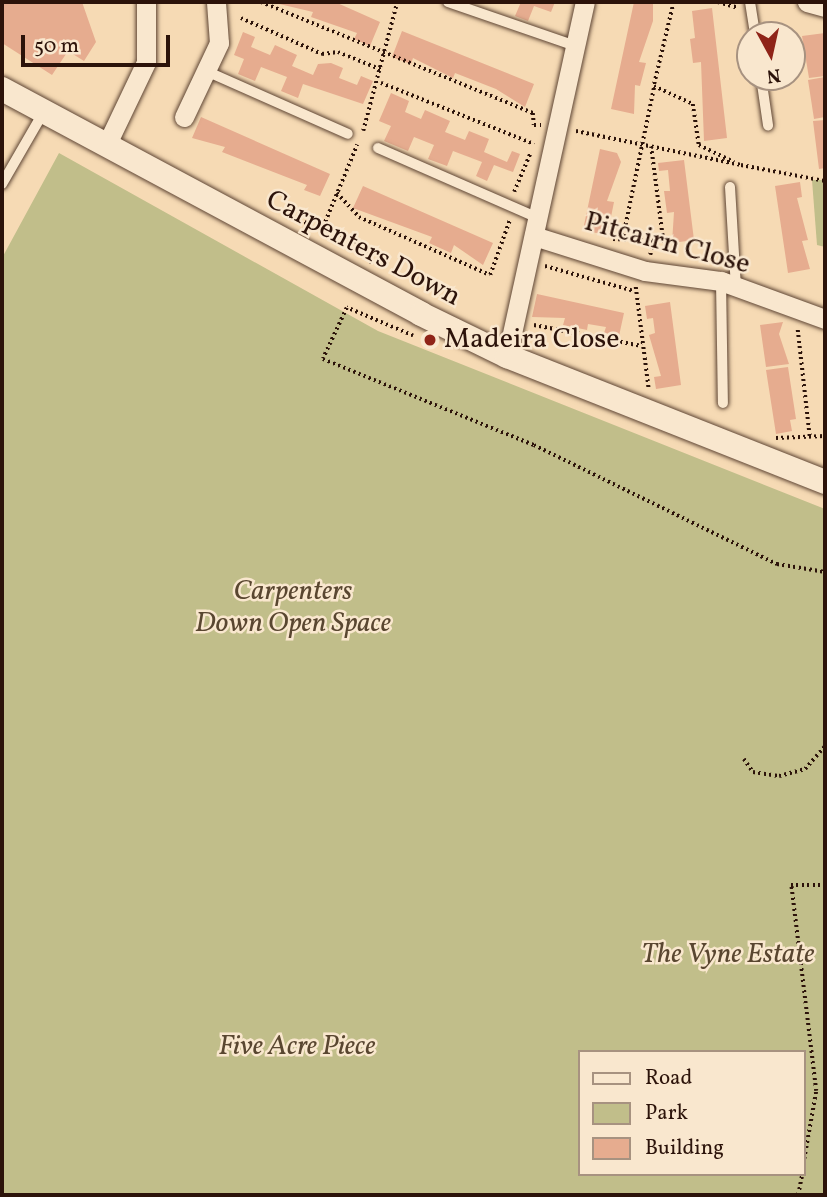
<!DOCTYPE html>
<style>
body{margin:0}
#map{position:relative;width:827px;height:1197px;overflow:hidden;background:#f6dab4;font-family:Vollkorn,serif}
div>[style]{position:absolute}
[style*='--x']{left:calc(var(--x)*1px);top:calc(var(--y)*1px);width:calc(var(--w)*1px);rotate:calc(var(--a)*1deg)}
.green>*{inset:0;background:#c1be8a}
.building>*{inset:0;background:#e6ac8f}
.path>*{height:3.5px;margin-top:-1.75px;transform-origin:0;background:repeating-linear-gradient(90deg,#2c130a 0 2px,transparent 0 5.5px)}
.roads{filter:drop-shadow(0 0 2px #5e4534) drop-shadow(0 0 2px #5e4534)}
.service>*{height:10px;margin:-5px;padding:0 5px;transform-origin:5px;border-radius:5px;background:#f9e7ce}
.minor>*{height:19px;margin:-9.5px;padding:0 9.5px;transform-origin:9.5px;border-radius:9.5px;background:#f9e7ce}
.tertiary>*{height:24px;margin:-12px;padding:0 12px;transform-origin:12px;border-radius:12px;background:#f9e7ce}
.dots>*{width:19px;height:19px;translate:-50% -50%;box-sizing:border-box;border:4px solid #f9e7ce;border-radius:50%}
span{translate:-50% -50%;white-space:nowrap;text-align:center;line-height:1.15;-webkit-text-stroke:5px #f9e7ce;paint-order:stroke}
.street-label{font-size:28px;color:#2c130a}
.poi-label{font-size:28px;color:#2c130a}
.left{translate:0 -50%;text-align:left}
.park-label{font-size:28px;color:#594630;font-style:italic}
.frame{position:absolute;inset:0;border:4px solid #2c130a;pointer-events:none}
.legend{position:absolute;left:578px;top:1050px;width:228px;height:126px;box-sizing:border-box;background:#f9e7ce;border:2px solid #a79280;margin:0;padding:9px 12px;list-style:none;font-size:21px;color:#2c130a}
.legend li{display:flex;align-items:center;gap:14px;height:35px}
.legend b{width:35px;border:2px solid #a79280}
.north{position:absolute;left:736px;top:21px;width:70px;height:70px;box-sizing:border-box;background:#f9e7ce;border:2px solid #a79280;border-radius:50%;rotate:172deg;font-size:19px;font-weight:700;line-height:28px;text-align:center;color:#2c130a}
.north::after{content:'';display:block;margin:auto;width:24px;height:32px;background:#8f2418;clip-path:polygon(50% 0,100% 100%,50% 72%,0 100%)}
.scale{position:absolute;left:21px;top:35px;width:149px;height:32px;box-sizing:border-box;border:4px solid #2c130a;border-top:0;padding-left:9px;font-size:21px;line-height:24px;white-space:nowrap;color:#2c130a;-webkit-text-stroke:5px #f9e7ce;paint-order:stroke}
</style>
<div id="map">
<div class="green">
<i style="clip-path:polygon(evenodd,59px 153px,378px 331px,825px 509px,825px 1195px,2px 1195px,2px 258px,59px 153px,580px 1052px,804px 1052px,804px 1174px,580px 1174px,580px 1052px)"></i>
<i style="clip-path:polygon(812px 180px,825px 180px,825px 247px,817px 245px)"></i>
</div>
<div class="building">
<i style="clip-path:polygon(2px 2px,82px 2px,96px 42px,84px 61px,68px 51px,52px 75px,2px 43px)"></i>
<i style="clip-path:polygon(271px 2px,335px 2px,380px 22px,370px 46px,354px 39px,357px 33px,311px 17px,313px 12px)"></i>
<i style="clip-path:polygon(521px 2px,555px 2px,551px 12px,534px 6px,528px 21px,515px 16px)"></i>
<i style="clip-path:polygon(634px 2px,653px 2px,653px 21px,639px 62px,646px 63px,640px 86px,635px 85px,634px 114px,611px 109px)"></i>
<i style="clip-path:polygon(712px 8px,727px 138px,704px 141px,701px 62px,693px 63px,690px 39px,695px 38px,692px 11px)"></i>
<i style="clip-path:polygon(402px 31px,534px 84px,525px 107px,496px 89px,455px 73px,453px 78px,413px 58px,411px 64px,392px 57px)"></i>
<i style="clip-path:polygon(243px 32px,255px 37px,251px 47px,270px 55px,275px 45px,297px 55px,292px 66px,313px 75px,318px 64px,331px 63px,343px 68px,339px 78px,357px 85px,361px 76px,373px 81px,363px 104px,303px 84px,298px 98px,281px 91px,287px 77px,261px 67px,255px 81px,238px 74px,244px 59px,234px 55px)"></i>
<i style="clip-path:polygon(825px 33px,825px 76px,809px 78px,802px 36px)"></i>
<i style="clip-path:polygon(825px 77px,825px 117px,814px 119px,808px 80px)"></i>
<i style="clip-path:polygon(391px 93px,409px 101px,405px 112px,421px 119px,425px 110px,450px 121px,445px 132px,465px 140px,469px 131px,489px 139px,484px 152px,507px 162px,512px 151px,520px 154px,513px 172px,494px 165px,487px 181px,476px 176px,482px 162px,453px 151px,447px 166px,428px 159px,434px 145px,414px 137px,408px 151px,384px 141px,391px 126px,379px 121px)"></i>
<i style="clip-path:polygon(201px 117px,330px 174px,320px 196px,304px 190px,307px 185px,222px 152px,225px 147px,192px 138px)"></i>
<i style="clip-path:polygon(825px 120px,825px 168px,819px 169px,813px 121px)"></i>
<i style="clip-path:polygon(600px 149px,617px 153px,621px 162px,607px 201px,614px 202px,609px 227px,601px 234px,583px 230px)"></i>
<i style="clip-path:polygon(684px 160px,694px 240px,672px 243px,674px 212px,667px 213px,664px 191px,670px 191px,668px 170px,659px 171px,658px 163px)"></i>
<i style="clip-path:polygon(800px 182px,802px 197px,797px 198px,808px 240px,802px 241px,810px 269px,788px 273px,775px 186px)"></i>
<i style="clip-path:polygon(363px 186px,493px 243px,483px 265px,454px 245px,451px 253px,429px 243px,432px 237px,353px 208px)"></i>
<i style="clip-path:polygon(537px 294px,624px 313px,619px 336px,604px 333px,606px 327px,588px 324px,587px 330px,563px 325px,565px 318px,532px 317px)"></i>
<i style="clip-path:polygon(670px 302px,681px 385px,656px 389px,654px 377px,661px 376px,649px 335px,655px 333px,653px 318px,647px 319px,645px 306px)"></i>
<i style="clip-path:polygon(783px 322px,779px 334px,789px 364px,766px 367px,760px 325px)"></i>
<i style="clip-path:polygon(788px 367px,796px 419px,790px 420px,792px 431px,776px 434px,766px 370px)"></i>
</div>
<div class="path">
<i style="--x:261;--y:2;--w:294;--a:22.2"></i>
<i style="--x:533;--y:113;--w:12;--a:85"></i>
<i style="--x:534;--y:125;--w:7;--a:0"></i>
<i style="--x:674;--y:2;--w:86;--a:103.4"></i>
<i style="--x:654;--y:86;--w:43;--a:24.8"></i>
<i style="--x:693;--y:104;--w:41;--a:81.7"></i>
<i style="--x:699;--y:145;--w:39;--a:26"></i>
<i style="--x:718;--y:2;--w:19;--a:16"></i>
<i style="--x:241;--y:18;--w:89;--a:24"></i>
<i style="--x:322;--y:54;--w:16;--a:-7"></i>
<i style="--x:338;--y:52;--w:48;--a:22.2"></i>
<i style="--x:381;--y:83;--w:165;--a:21.7"></i>
<i style="--x:363;--y:131;--w:133;--a:-75.2"></i>
<i style="--x:576;--y:131;--w:169;--a:11.6"></i>
<i style="--x:741;--y:165;--w:86;--a:10.8"></i>
<i style="--x:514;--y:192;--w:41;--a:-67.2"></i>
<i style="--x:337;--y:193;--w:33;--a:47"></i>
<i style="--x:359;--y:217;--w:143;--a:23.9"></i>
<i style="--x:490;--y:275;--w:59;--a:-70.3"></i>
<i style="--x:289;--y:217;--w:65;--a:18.7"></i>
<i style="--x:351;--y:238;--w:21;--a:37"></i>
<i style="--x:368;--y:251;--w:14;--a:73"></i>
<i style="--x:323;--y:227;--w:89;--a:-67.5"></i>
<i style="--x:613;--y:239;--w:50;--a:2.3"></i>
<i style="--x:663;--y:241;--w:95;--a:-97.3"></i>
<i style="--x:622;--y:241;--w:158;--a:-78.3"></i>
<i style="--x:650;--y:255;--w:12;--a:-76"></i>
<i style="--x:545;--y:266;--w:92;--a:15.7"></i>
<i style="--x:636;--y:287;--w:104;--a:82.8"></i>
<i style="--x:534;--y:325;--w:110;--a:11"></i>
<i style="--x:798;--y:330;--w:108;--a:83.6"></i>
<i style="--x:413;--y:336;--w:72;--a:-157"></i>
<i style="--x:347;--y:308;--w:56;--a:115.2"></i>
<i style="--x:323;--y:359;--w:228;--a:22.2"></i>
<i style="--x:534;--y:445;--w:271;--a:26.1"></i>
<i style="--x:777;--y:564;--w:49;--a:9.5"></i>
<i style="--x:776;--y:438;--w:49;--a:-2.3"></i>
<i style="--x:744;--y:759;--w:16;--a:55"></i>
<i style="--x:753;--y:772;--w:26;--a:9"></i>
<i style="--x:779;--y:776;--w:27;--a:-15"></i>
<i style="--x:805;--y:769;--w:30;--a:-49"></i>
<i style="--x:804;--y:1159;--w:69;--a:-80"></i>
<i style="--x:816;--y:1091;--w:208;--a:-96.9"></i>
<i style="--x:791;--y:885;--w:34;--a:0"></i>
<i style="--x:798;--y:1195;--w:21;--a:-79"></i>
</div>
<div class="roads">
<div class="service">
<i style="--x:448;--y:2;--w:135;--a:19"></i>
<i style="--x:750;--y:2;--w:33;--a:81"></i>
<i style="--x:206;--y:71;--w:155;--a:23.9"></i>
<i style="--x:761;--y:77;--w:49;--a:81.7"></i>
<i style="--x:378;--y:148;--w:175;--a:23.6"></i>
<i style="--x:2;--y:184;--w:82;--a:-60"></i>
<i style="--x:730;--y:187;--w:102;--a:86.6"></i>
<i style="--x:721;--y:281;--w:122;--a:89.1"></i>
</div>
<div class="minor">
<i style="--x:807;--y:2;--w:19;--a:16"></i>
<i style="--x:184;--y:117;--w:82;--a:-64.7"></i>
<i style="--x:219;--y:43;--w:41;--a:-94.2"></i>
<i style="--x:106;--y:146;--w:93;--a:-64.5"></i>
<i style="--x:146;--y:62;--w:60;--a:-90"></i>
<i style="--x:534;--y:236;--w:116;--a:17.5"></i>
<i style="--x:645;--y:271;--w:77;--a:7.5"></i>
<i style="--x:721;--y:281;--w:111;--a:20.1"></i>
<i style="--x:507;--y:356;--w:362;--a:-77.6"></i>
</div>
<div class="tertiary">
<i style="--x:2;--y:89;--w:476;--a:28.2"></i>
<i style="--x:421;--y:314;--w:96;--a:26"></i>
<i style="--x:507;--y:356;--w:342;--a:21.6"></i>
</div>
</div>
<div class="dots">
<i style="left:430px;top:340px;background:#8f2418"></i>
</div>
<div class="street-label">
<span style="left:667px;top:244px;rotate:15deg">Pitcairn Close</span>
<span style="left:363px;top:249px;rotate:28deg">Carpenters Down</span>
</div>
<div class="poi-label">
<span class="left" style="left:444px;top:340px">Madeira Close</span>
</div>
<div class="park-label">
<span style="left:293px;top:608px">Carpenters<br>Down Open Space</span>
<span style="left:728px;top:955px">The Vyne Estate</span>
<span style="left:297px;top:1047px">Five Acre Piece</span>
</div>
<div class="frame"></div>
<ul class="legend">
<li><b style="height:9px;background:#f9e7ce"></b>Road</li>
<li><b style="height:19px;background:#c1be8a"></b>Park</li>
<li><b style="height:19px;background:#e6ac8f"></b>Building</li>
</ul>
<div class="north">N</div>
<div class="scale">50 m</div>
</div>
